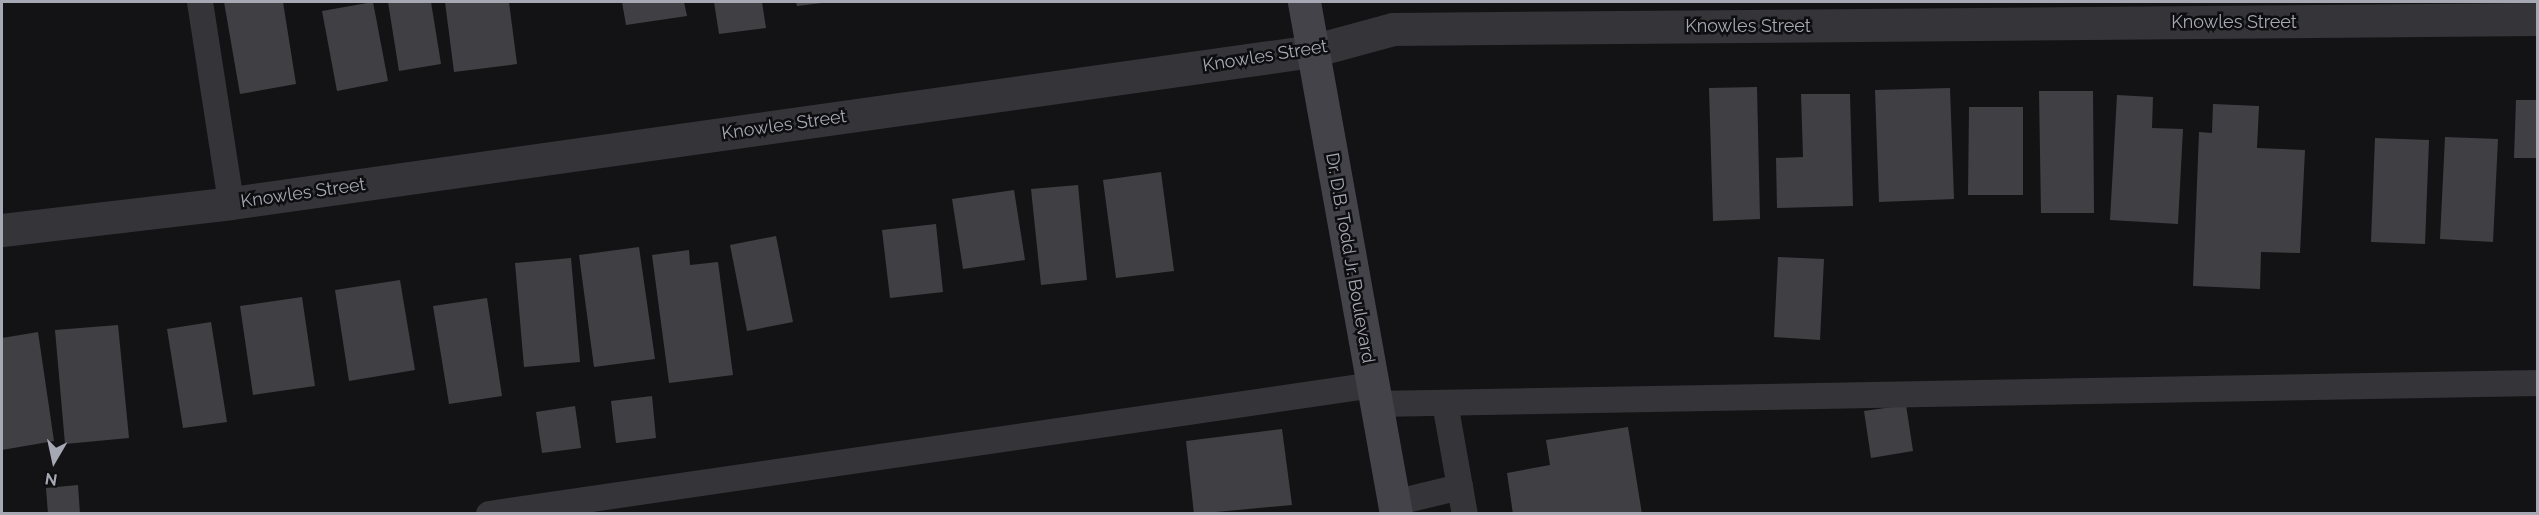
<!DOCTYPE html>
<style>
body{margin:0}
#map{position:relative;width:2539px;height:515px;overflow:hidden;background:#131315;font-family:Raleway,sans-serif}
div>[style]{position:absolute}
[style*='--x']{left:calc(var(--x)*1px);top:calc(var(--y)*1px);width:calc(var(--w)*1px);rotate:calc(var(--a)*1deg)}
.building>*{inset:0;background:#404044}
.lane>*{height:26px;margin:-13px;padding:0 13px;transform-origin:13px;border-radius:13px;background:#353439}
.street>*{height:33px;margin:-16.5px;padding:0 16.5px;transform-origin:16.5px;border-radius:16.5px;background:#353439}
.secondary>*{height:33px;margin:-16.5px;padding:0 16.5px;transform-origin:16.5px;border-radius:16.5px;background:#434349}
span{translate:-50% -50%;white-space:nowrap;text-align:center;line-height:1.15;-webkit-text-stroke:5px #0e0e10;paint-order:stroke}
.street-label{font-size:18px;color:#a6a8b4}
.frame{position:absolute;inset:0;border:3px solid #a6a8b4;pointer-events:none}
.north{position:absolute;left:24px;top:431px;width:60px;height:60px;-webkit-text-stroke:4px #0e0e10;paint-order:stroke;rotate:189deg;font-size:16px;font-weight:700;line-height:24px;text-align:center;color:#a6a8b4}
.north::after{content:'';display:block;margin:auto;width:21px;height:27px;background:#a6a8b4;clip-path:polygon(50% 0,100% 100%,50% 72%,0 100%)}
</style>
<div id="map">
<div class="building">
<i style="clip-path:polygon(224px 2px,283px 2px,296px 84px,240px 94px)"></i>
<i style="clip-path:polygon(373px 2px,388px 81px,337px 91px,322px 11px)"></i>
<i style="clip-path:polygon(388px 2px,431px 2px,441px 64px,399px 71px)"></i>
<i style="clip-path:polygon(445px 2px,509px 2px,517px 64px,454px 72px)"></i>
<i style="clip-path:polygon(622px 2px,684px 2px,687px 16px,626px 25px)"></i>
<i style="clip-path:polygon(714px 2px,762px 2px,766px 28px,719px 34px)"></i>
<i style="clip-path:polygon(796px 2px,822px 2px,822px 3px,797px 6px)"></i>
<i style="clip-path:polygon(1757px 87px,1760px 219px,1713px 221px,1709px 88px)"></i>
<i style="clip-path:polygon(1950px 88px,1954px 199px,1879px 202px,1875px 90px)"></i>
<i style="clip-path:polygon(2039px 91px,2093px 91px,2094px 213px,2041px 213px)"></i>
<i style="clip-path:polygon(1801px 94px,1850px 94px,1853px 206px,1777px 208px,1776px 158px,1803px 157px)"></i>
<i style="clip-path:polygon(2117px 95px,2153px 97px,2152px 128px,2183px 129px,2178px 224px,2110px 220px)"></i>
<i style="clip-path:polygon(2516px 100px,2538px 100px,2538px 158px,2514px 158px)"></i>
<i style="clip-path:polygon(2213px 104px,2259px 106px,2257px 148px,2305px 150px,2300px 253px,2261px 252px,2260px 289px,2193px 286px,2199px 132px,2212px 133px)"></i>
<i style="clip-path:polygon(1969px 107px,2023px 107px,2023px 195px,1968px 195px)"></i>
<i style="clip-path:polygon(2445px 137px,2498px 139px,2493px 242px,2440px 239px)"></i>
<i style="clip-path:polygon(2375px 138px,2429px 140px,2425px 244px,2371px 242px)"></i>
<i style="clip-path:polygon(1161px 172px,1174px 271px,1116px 278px,1103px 180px)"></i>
<i style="clip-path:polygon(1078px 185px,1087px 280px,1041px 285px,1031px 189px)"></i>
<i style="clip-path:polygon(1014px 190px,1025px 260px,963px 269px,952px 199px)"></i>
<i style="clip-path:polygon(936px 224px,943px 292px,890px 298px,882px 230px)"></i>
<i style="clip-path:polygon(776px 236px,793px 322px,747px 331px,730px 245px)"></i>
<i style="clip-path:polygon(639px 247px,655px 359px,594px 367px,579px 255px)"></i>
<i style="clip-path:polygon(689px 250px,690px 265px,718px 262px,733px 375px,669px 383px,652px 255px)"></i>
<i style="clip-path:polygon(1778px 257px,1824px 259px,1820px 340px,1774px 337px)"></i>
<i style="clip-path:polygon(571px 258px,580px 362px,524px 367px,515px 263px)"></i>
<i style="clip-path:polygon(400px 280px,415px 370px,349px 381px,335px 290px)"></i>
<i style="clip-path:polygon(302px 297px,315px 386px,253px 395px,240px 306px)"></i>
<i style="clip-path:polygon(487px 298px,502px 396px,449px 404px,433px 306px)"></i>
<i style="clip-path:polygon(211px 322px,227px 422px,183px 428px,167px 329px)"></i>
<i style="clip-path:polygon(118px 325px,129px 438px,65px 444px,55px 330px)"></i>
<i style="clip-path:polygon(38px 332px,54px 441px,2px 450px,2px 338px)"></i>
<i style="clip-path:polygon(652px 396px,656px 438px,616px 443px,611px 401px)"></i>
<i style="clip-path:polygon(1906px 405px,1913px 451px,1871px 458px,1864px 411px)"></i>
<i style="clip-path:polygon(575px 406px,581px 448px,542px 453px,536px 412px)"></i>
<i style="clip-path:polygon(1628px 427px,1642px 514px,1513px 514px,1507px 473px,1550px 465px,1546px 440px)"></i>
<i style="clip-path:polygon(1282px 429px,1292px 505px,1194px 514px,1186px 441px)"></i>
<i style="clip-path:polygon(78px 485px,80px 514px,48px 514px,46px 488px)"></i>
</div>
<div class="lane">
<i style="--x:200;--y:2;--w:203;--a:81.2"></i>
<i style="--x:1445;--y:403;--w:85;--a:79.9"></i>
<i style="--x:1376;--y:404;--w:1162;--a:-1.04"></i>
<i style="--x:1394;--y:503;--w:68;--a:-13.6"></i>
<i style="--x:1460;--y:487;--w:27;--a:80"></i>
<i style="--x:489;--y:514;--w:893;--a:-8.3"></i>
</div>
<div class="street">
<i style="--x:2;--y:230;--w:231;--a:-6.7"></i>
<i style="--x:231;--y:203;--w:1092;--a:-8"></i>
<i style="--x:1312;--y:51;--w:84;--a:-15.2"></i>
<i style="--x:1393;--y:29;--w:1145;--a:-0.5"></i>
</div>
<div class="secondary">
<i style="--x:1304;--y:2;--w:520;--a:79.81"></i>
</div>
<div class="street-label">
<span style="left:2234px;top:22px">Knowles Street</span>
<span style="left:1748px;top:26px">Knowles Street</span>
<span style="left:1265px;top:56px;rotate:-9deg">Knowles Street</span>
<span style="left:784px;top:125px;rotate:-8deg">Knowles Street</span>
<span style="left:303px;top:193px;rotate:-8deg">Knowles Street</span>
<span style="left:1350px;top:258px;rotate:80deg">Dr. D.B. Todd Jr. Boulevard</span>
</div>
<div class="frame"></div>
<div class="north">N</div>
</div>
